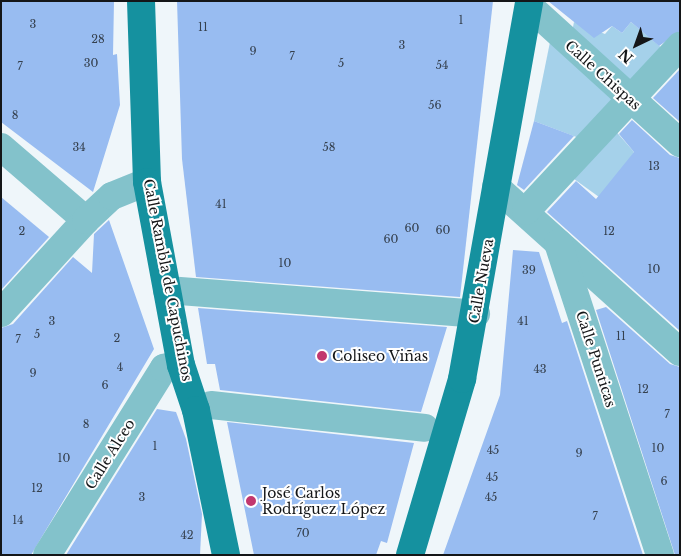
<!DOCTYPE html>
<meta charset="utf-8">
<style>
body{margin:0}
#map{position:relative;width:681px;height:556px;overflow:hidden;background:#eff6fa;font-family:"Libre Baskerville",serif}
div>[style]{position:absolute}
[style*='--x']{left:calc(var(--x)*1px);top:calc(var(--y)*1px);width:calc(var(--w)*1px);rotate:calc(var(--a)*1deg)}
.green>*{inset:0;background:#a5d1ea}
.building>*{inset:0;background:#98bcf1}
.minor>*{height:28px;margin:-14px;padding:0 14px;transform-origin:14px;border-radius:14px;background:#83c2cb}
.major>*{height:28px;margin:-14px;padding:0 14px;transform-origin:14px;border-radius:14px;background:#15919f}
.dots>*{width:14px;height:14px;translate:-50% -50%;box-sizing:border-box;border:2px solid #fff;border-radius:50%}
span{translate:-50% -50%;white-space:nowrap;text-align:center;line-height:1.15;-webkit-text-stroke:4px #fff;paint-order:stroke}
.number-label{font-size:11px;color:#35404e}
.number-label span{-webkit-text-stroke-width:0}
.street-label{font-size:14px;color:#141618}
.poi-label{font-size:14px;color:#141618}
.left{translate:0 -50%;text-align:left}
.frame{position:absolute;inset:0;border:2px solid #141618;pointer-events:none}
.north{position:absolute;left:611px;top:20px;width:50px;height:50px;-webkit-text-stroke:4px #fff;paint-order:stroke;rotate:222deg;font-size:14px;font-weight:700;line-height:20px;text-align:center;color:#141618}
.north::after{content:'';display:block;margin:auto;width:18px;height:22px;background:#141618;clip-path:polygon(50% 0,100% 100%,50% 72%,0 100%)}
</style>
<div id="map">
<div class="green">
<i style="clip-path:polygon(574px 22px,605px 34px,612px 26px,622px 33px,631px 22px,664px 50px,629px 88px,571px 37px)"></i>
<i style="clip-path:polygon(550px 42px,614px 99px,579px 138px,534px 121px)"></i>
<i style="clip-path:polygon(613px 128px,634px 152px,606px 202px,574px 179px)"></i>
</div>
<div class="building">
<i style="clip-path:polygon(1px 1px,114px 1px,113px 55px,117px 54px,120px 105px,93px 192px,1px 122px)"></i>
<i style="clip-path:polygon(177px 1px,493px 1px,460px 297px,196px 277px,182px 159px)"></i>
<i style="clip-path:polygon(548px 1px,680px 1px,680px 31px,659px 46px,631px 22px,622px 33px,612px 26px,594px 38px)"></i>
<i style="clip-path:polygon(680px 69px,680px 122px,653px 98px)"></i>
<i style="clip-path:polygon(632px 120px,670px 155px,680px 158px,680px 331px,547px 212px,576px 181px,596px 199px,634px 152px,619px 134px)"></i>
<i style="clip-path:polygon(534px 121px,574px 136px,524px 190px,517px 185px)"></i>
<i style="clip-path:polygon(1px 197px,49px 237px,1px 290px)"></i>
<i style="clip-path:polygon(109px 220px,154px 349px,31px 555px,1px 555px,1px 328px,13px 324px,73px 257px,92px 273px,94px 234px)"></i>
<i style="clip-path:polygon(513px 250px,539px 252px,562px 323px,567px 321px,643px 555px,443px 555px,500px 395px)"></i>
<i style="clip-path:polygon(606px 307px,670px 364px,680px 367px,680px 555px,675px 555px,596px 310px)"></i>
<i style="clip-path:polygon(198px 308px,447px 327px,421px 412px,220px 390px,215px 364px,207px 364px)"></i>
<i style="clip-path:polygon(157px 409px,176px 412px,186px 439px,202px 514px,200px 555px,66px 555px)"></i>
<i style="clip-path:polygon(227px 422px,414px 443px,387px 543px,381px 541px,376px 555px,254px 555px)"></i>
</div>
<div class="minor">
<i style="--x:529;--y:6;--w:204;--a:42.2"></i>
<i style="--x:1;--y:147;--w:112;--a:40.7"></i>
<i style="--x:496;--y:187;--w:247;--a:41.9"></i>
<i style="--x:526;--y:211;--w:226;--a:-47"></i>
<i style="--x:558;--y:243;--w:328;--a:71.9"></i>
<i style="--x:167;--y:290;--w:310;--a:4.4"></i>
<i style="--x:1;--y:313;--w:126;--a:-47.6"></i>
<i style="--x:86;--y:220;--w:35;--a:-43"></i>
<i style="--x:112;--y:196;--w:38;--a:-22"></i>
<i style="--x:211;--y:405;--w:215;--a:6.1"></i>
<i style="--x:47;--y:555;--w:221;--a:-58"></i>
<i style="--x:164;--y:368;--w:17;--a:-10"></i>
</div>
<div class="major">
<i style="--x:141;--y:1;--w:181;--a:88.1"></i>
<i style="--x:147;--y:182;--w:186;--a:79.5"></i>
<i style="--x:181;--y:365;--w:47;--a:71.6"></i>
<i style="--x:196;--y:410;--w:148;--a:78.3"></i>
<i style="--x:410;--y:555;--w:184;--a:-73.5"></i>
<i style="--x:462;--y:379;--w:384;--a:-79.9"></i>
</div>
<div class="dots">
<i style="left:322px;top:356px;background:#c2376e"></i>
<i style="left:251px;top:501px;background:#c2376e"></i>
</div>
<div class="number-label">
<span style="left:461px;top:20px">1</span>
<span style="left:33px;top:24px">3</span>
<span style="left:203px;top:27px">11</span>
<span style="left:98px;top:39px">28</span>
<span style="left:402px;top:45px">3</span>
<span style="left:253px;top:51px">9</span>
<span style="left:292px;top:56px">7</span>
<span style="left:91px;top:63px">30</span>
<span style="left:341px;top:63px">5</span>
<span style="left:442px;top:65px">54</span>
<span style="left:20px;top:66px">7</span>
<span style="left:435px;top:105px">56</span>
<span style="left:15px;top:115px">8</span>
<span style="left:79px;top:147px">34</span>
<span style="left:329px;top:147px">58</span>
<span style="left:654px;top:166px">13</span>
<span style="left:221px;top:204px">41</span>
<span style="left:412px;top:228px">60</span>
<span style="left:443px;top:230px">60</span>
<span style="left:22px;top:231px">2</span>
<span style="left:609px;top:231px">12</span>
<span style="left:391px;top:239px">60</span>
<span style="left:285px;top:263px">10</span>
<span style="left:654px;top:269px">10</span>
<span style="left:529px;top:270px">39</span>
<span style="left:52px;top:321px">3</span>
<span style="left:523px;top:321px">41</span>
<span style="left:37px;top:334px">5</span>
<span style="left:621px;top:336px">11</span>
<span style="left:117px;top:338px">2</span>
<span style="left:18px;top:339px">7</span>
<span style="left:120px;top:367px">4</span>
<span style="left:540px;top:369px">43</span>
<span style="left:33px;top:373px">9</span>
<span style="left:105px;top:385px">6</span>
<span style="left:643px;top:389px">12</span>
<span style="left:667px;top:414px">7</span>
<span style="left:86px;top:424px">8</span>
<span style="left:155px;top:446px">1</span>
<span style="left:658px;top:448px">10</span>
<span style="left:493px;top:450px">45</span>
<span style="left:579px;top:453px">9</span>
<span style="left:64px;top:458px">10</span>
<span style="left:492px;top:477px">45</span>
<span style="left:664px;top:481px">6</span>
<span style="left:37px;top:488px">12</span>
<span style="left:142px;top:497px">3</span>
<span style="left:491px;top:497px">45</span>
<span style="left:595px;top:516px">7</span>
<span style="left:18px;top:520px">14</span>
<span style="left:303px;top:533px">70</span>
<span style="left:187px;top:535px">42</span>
</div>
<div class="street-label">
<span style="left:603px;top:75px;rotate:42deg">Calle Chispas</span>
<span style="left:168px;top:280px;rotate:79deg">Calle Rambla de Capuchinos</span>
<span style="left:481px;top:281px;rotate:-80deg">Calle Nueva</span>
<span style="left:596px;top:359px;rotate:72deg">Calle Punticas</span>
<span style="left:110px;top:454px;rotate:-58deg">Calle Alceo</span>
</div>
<div class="poi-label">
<span class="left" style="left:332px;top:356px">Coliseo Viñas</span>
<span class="left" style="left:262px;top:501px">José Carlos<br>Rodríguez López</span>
</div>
<div class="frame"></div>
<div class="north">N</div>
</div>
